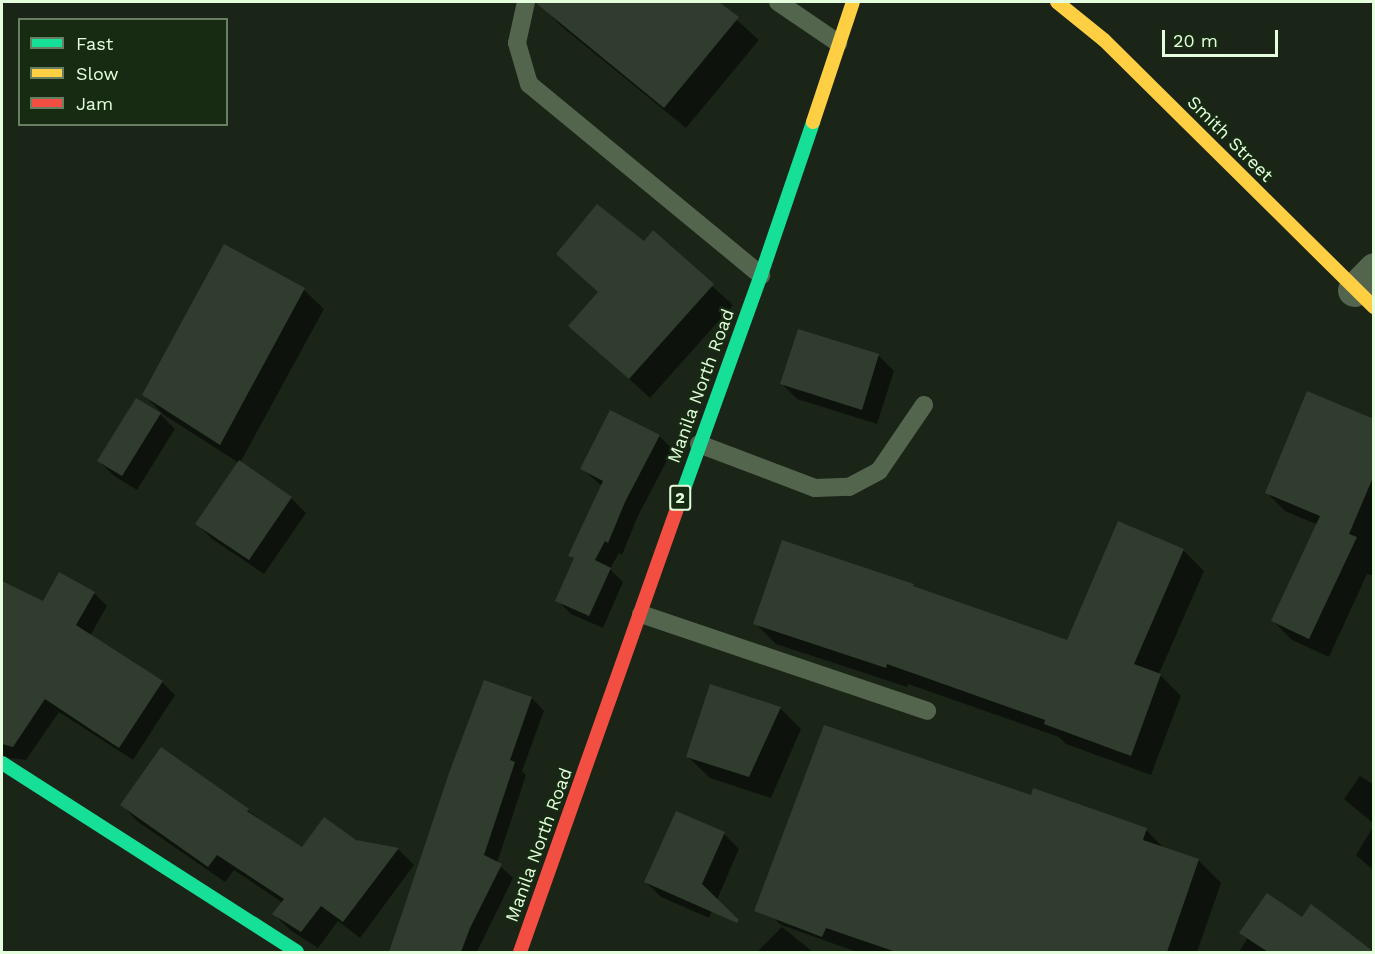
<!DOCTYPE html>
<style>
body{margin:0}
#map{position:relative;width:1375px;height:954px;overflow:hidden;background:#1a2518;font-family:"Work Sans",sans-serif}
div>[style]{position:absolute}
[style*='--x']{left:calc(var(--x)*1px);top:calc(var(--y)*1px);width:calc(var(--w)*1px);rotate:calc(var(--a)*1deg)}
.shadow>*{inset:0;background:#0007}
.building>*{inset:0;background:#303c2d}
.lane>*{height:18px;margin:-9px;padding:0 9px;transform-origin:9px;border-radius:9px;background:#54654e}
.street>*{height:33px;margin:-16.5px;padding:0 16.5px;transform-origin:16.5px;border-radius:16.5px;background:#54654e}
.fast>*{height:14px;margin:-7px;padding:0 7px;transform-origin:7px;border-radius:7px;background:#16e098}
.slow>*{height:14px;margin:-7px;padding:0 7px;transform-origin:7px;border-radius:7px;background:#ffcf43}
.jam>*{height:14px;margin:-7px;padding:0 7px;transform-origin:7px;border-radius:7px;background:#f24e42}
span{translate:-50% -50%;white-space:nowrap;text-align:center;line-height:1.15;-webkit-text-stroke:4.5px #162b12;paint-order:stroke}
.shield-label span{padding:2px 4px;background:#162b12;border:2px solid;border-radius:4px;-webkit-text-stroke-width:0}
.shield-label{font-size:16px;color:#e4fedd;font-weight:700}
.street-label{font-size:18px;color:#e4fedd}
.frame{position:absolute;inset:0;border:3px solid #e4fedd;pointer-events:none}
.legend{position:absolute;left:18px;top:18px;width:210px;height:108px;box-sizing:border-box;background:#162b12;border:2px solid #687f63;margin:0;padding:8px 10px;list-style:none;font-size:18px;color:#e4fedd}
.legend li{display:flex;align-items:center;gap:12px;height:30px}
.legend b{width:30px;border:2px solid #687f63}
.scale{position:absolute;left:1162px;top:30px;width:116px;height:27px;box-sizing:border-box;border:3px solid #e4fedd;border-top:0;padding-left:8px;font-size:18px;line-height:21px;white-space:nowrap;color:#e4fedd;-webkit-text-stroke:4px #162b12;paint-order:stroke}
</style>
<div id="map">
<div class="shadow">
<i style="clip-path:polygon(538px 2px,717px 2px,759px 40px,686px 128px,561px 26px)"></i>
<i style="clip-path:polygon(653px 233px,733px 305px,650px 398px,571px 326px)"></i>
<i style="clip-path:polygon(225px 246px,304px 290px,324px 309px,240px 463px,291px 498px,306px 513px,264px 574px,212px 539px,197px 524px,239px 463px,164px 415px,144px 395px)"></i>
<i style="clip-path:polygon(879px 356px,894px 371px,877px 424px,797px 399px,782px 384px)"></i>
<i style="clip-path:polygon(160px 414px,175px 429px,137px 490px,114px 476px,99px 461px)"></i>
<i style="clip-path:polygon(1374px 421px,1374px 576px,1367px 574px,1329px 657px,1292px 640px,1273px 621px,1318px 525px,1285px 511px,1266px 492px)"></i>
<i style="clip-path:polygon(659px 436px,673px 449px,638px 516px,622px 555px,619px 553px,610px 569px,623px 582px,603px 628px,571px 614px,557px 600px,575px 560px,570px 555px,602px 486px,582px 469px)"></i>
<i style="clip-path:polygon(1183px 550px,1204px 571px,1159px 674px,1181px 696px,1151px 775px,1066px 744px,1059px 737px,908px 684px,907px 687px,776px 644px,755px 623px,913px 585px,918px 590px,1067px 642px)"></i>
<i style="clip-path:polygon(4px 584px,44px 603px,94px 593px,107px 606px,90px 636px,162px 682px,175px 695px,133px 760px,59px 712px,26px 760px,2px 757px,2px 591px)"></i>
<i style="clip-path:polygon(485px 682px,532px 698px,544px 711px,522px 771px,526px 775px,497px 863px,513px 878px,477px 952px,391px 952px,451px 773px)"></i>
<i style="clip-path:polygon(780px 708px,801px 729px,771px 798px,710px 778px,688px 757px)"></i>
<i style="clip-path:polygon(162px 749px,302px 849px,356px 842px,398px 849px,414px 865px,360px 938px,338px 921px,318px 948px,290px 930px,274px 914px,283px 903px,234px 870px,225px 882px,138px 822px,122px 805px)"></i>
<i style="clip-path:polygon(1360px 776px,1374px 785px,1374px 824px,1344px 799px)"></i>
<i style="clip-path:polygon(1032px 796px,1146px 830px,1165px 849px,1199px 861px,1221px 883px,1197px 952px,857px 952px,781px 925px,758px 903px)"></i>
<i style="clip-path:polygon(677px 813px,724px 834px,739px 849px,709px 918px,661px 897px,646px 882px)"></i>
<i style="clip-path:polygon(1374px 825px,1374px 871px,1356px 855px)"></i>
<i style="clip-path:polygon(1302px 919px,1364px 947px,1359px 952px,1239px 952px,1247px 939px,1241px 933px)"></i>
<i style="clip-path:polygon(782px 927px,813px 952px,757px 952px)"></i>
</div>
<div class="building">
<i style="clip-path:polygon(537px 2px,719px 2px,739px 17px,664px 108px,537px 4px)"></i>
<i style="clip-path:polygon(597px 204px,644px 241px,653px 230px,714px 284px,629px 379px,568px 326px,598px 292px,556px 254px)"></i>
<i style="clip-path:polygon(224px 244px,305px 288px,220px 445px,142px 395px)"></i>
<i style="clip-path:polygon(798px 329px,879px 354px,862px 410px,780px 384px)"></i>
<i style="clip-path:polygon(1307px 391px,1374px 419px,1374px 475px,1349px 534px,1357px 537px,1309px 639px,1271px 621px,1320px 516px,1265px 493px)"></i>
<i style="clip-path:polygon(136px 398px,161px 413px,122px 476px,97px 461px)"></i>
<i style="clip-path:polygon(610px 410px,660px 435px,625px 502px,608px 543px,605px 541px,595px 560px,611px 568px,589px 616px,555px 601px,574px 558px,568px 556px,603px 481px,580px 469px)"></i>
<i style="clip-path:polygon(239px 460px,292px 497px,249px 560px,195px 524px)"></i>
<i style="clip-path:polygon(1118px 521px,1184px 549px,1134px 664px,1161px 674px,1131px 756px,1044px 724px,1045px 720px,887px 664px,886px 668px,753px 624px,782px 540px,914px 584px,913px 586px,1067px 640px)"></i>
<i style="clip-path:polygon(59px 572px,95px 592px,76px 625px,163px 681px,119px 748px,45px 699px,13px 747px,2px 744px,2px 581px,43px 601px)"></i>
<i style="clip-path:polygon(484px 680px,532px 697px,510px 760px,515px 762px,484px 855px,502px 864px,470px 928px,461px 952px,389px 952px,449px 773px)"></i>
<i style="clip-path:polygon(710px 684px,781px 707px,749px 777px,686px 757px)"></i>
<i style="clip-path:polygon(824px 725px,1031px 795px,1033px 788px,1147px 828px,1143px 840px,1199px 859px,1167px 952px,896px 952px,826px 928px,822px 937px,754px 911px)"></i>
<i style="clip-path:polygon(161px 747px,249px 809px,247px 811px,302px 847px,324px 817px,356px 840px,399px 848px,343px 922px,321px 906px,301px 932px,272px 914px,284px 899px,217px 855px,208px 867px,120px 805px)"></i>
<i style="clip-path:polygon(676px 811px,725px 832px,702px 884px,739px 920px,737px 923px,644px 882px)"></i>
<i style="clip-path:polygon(1267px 893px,1302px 917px,1311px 904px,1374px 952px,1268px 952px,1239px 933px)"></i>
</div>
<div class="lane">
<i style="--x:526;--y:2;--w:42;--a:102.4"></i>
<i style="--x:517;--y:43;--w:43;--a:73.7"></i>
<i style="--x:529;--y:84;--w:301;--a:39.5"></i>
<i style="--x:778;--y:2;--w:73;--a:34.3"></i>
<i style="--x:699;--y:444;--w:124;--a:20.8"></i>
<i style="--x:815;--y:488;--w:34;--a:-2"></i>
<i style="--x:849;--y:487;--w:34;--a:-28"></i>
<i style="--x:879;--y:471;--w:80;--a:-55.7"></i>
<i style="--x:641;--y:614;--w:302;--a:18.7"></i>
</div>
<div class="street">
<i style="--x:1354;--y:290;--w:29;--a:-46"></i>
</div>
<div class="fast">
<i style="--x:676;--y:511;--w:251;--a:-70.2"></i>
<i style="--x:761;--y:275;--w:162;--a:-71.2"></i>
<i style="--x:2;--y:763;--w:350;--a:32.6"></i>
</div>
<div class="slow">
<i style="--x:1057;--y:2;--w:60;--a:39"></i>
<i style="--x:1104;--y:40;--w:380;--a:44.7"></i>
<i style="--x:813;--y:122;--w:126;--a:-71.6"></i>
</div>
<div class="jam">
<i style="--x:520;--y:952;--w:468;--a:-70.5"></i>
</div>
<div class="shield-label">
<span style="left:680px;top:498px">2</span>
</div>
<div class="street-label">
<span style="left:1230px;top:139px;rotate:45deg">Smith Street</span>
<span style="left:701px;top:386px;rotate:-70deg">Manila North Road</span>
<span style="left:539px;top:845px;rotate:-70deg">Manila North Road</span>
</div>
<div class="frame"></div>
<ul class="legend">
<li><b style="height:8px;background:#16e098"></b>Fast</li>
<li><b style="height:8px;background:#ffcf43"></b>Slow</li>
<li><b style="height:8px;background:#f24e42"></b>Jam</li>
</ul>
<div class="scale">20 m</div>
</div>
